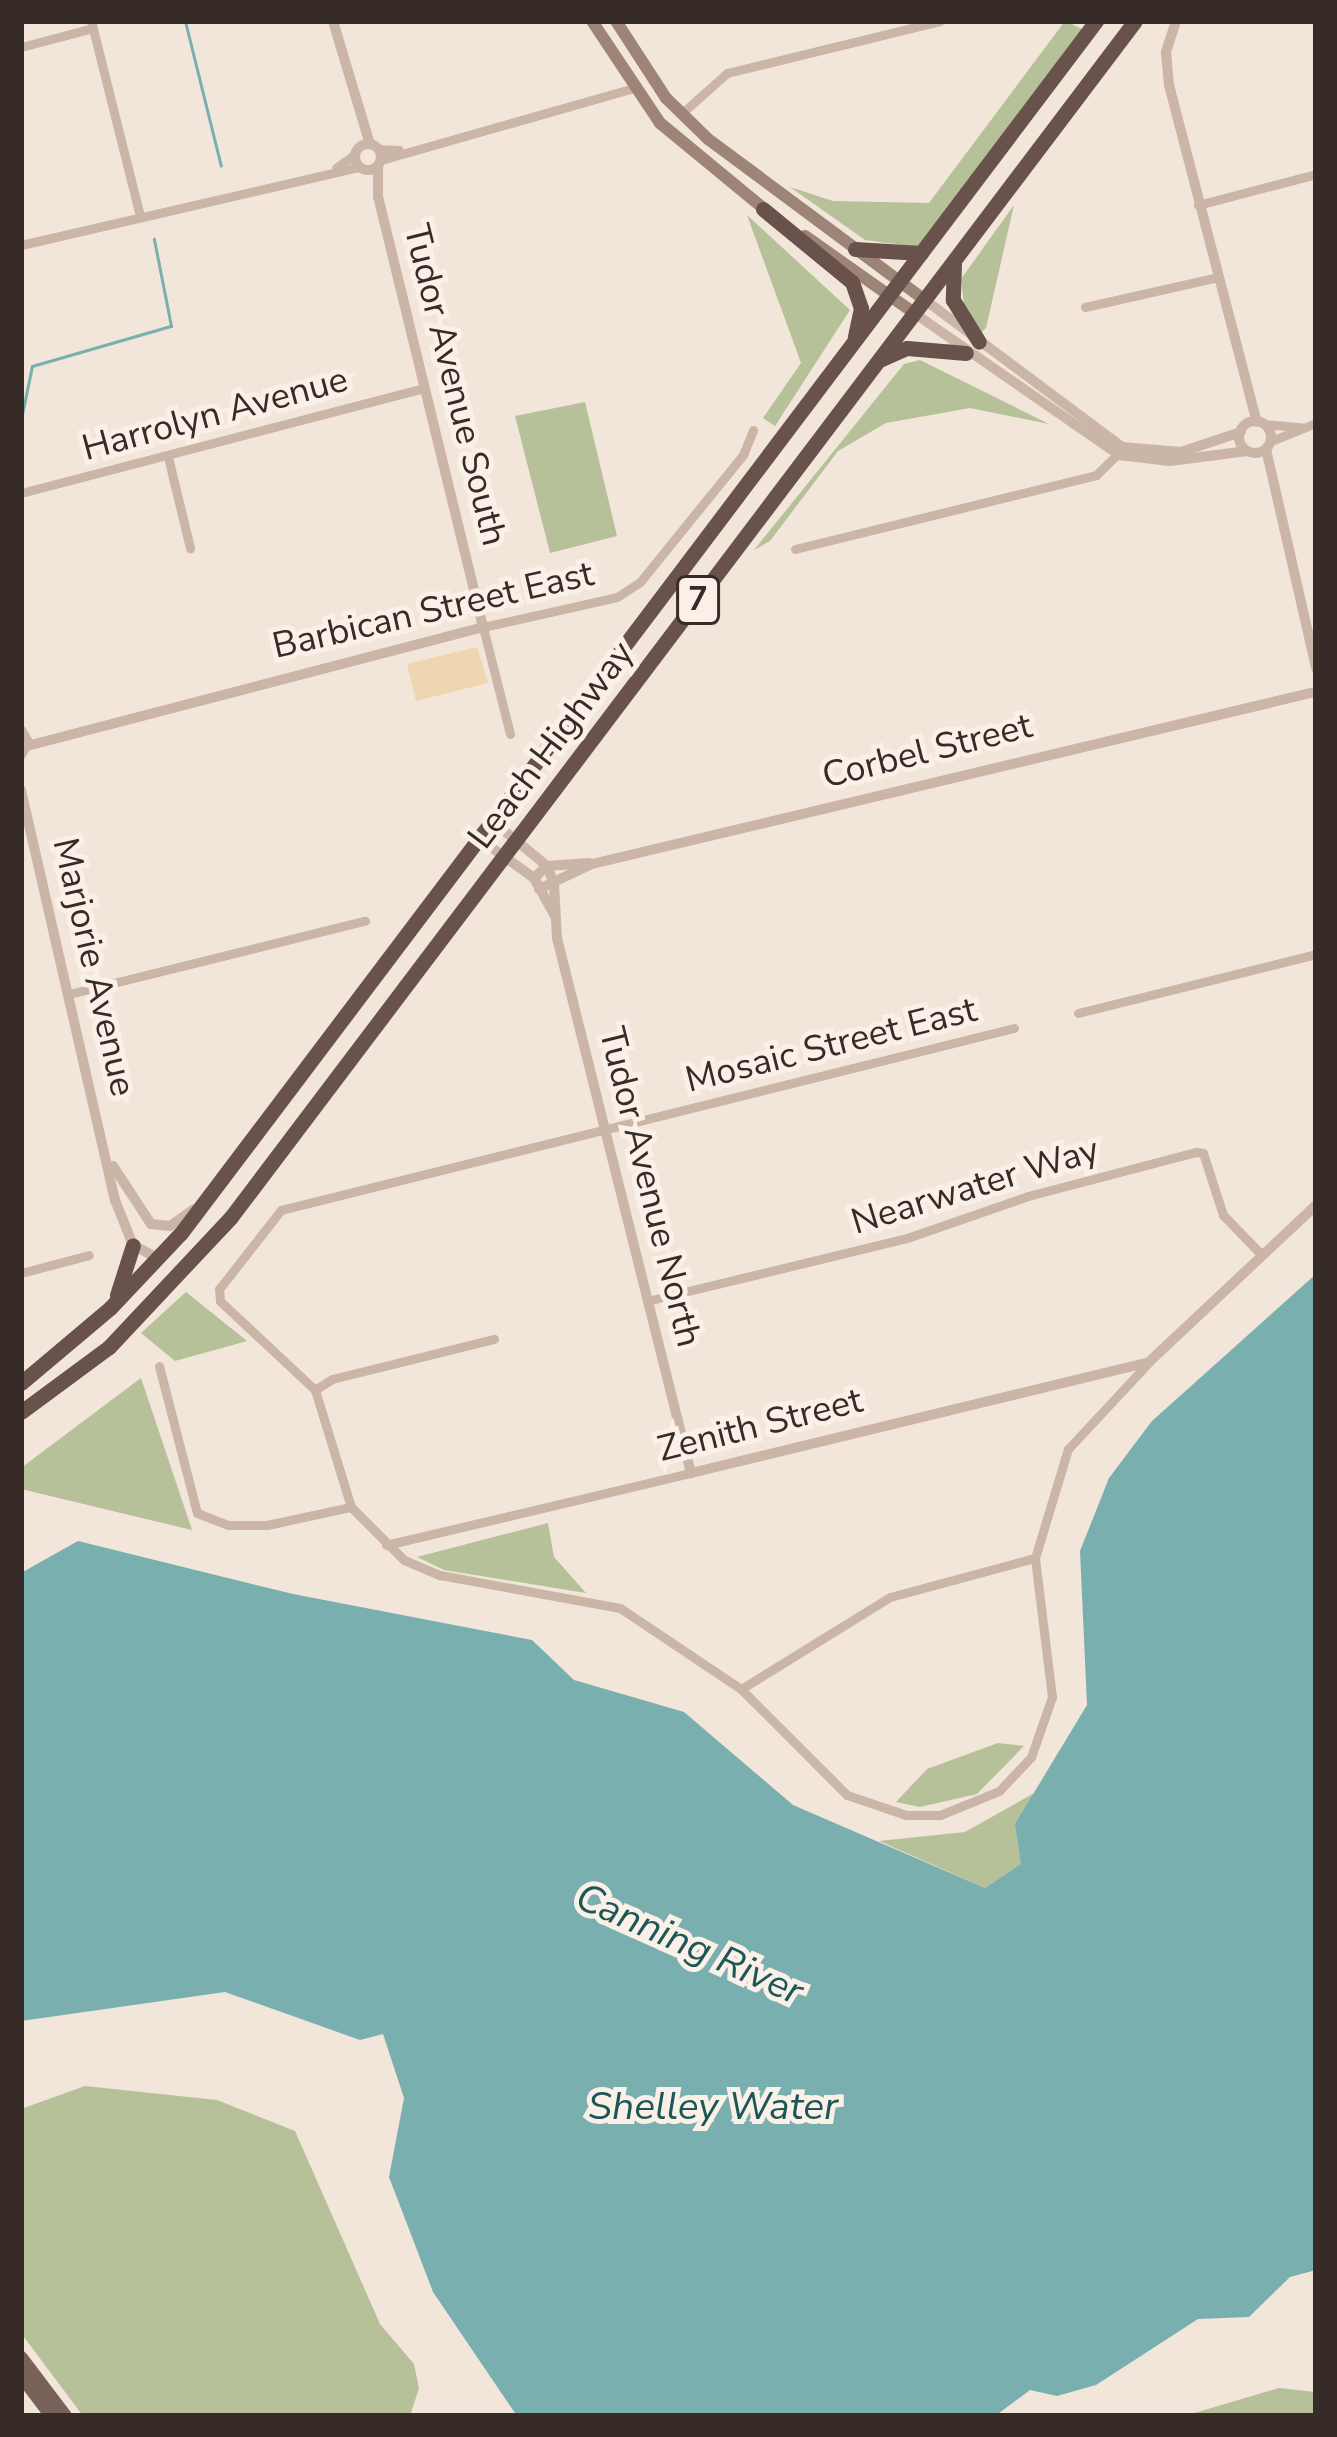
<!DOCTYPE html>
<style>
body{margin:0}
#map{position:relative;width:1337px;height:2437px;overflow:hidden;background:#f2e5da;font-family:"Nunito Sans",sans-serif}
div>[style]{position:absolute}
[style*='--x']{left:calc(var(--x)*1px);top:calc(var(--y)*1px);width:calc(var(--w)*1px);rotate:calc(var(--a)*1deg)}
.green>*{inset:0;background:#b6c19a}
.sand>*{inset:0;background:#eed6b0}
.water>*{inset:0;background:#79afaf}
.stream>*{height:3px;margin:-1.5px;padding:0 1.5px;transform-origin:1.5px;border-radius:1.5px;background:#79afaf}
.minor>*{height:9px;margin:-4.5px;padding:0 4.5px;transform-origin:4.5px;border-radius:4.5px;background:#cab5a6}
.tertiary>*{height:10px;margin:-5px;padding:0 5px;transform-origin:5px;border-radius:5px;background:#cab5a6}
.tertiary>.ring{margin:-5px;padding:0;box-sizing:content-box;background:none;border:10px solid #cab5a6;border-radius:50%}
.secondary>*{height:12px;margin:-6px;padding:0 6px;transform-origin:6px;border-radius:6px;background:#9e8377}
.primary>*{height:14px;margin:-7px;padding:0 7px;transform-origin:7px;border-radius:7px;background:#786158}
.trunk>*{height:15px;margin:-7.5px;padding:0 7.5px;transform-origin:7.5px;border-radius:7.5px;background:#68524b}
span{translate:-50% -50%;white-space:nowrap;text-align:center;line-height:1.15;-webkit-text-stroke:10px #faf0e7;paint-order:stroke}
.shield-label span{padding:3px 9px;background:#faf0e7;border:3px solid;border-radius:9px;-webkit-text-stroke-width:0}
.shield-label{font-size:33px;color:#362b27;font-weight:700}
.street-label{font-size:36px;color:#362b27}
.water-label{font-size:39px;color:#1c5758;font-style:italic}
.frame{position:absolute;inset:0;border:24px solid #362b27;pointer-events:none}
</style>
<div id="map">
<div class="green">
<i style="clip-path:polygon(1065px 21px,1082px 29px,917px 247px,865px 240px,790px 187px,833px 201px,929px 203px)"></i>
<i style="clip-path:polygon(1014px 205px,986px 328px,981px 333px,965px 314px,961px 279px)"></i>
<i style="clip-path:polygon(747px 215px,850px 310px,775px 426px,763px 418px,801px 363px)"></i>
<i style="clip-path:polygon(920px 360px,1049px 424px,970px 408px,886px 423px,838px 451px,770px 541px,754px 550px,904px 364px)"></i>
<i style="clip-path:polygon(585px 402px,617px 536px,550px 553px,515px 416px)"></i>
<i style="clip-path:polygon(186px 1292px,247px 1341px,175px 1361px,141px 1333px)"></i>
<i style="clip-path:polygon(141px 1378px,192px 1530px,21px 1489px,21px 1468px)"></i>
<i style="clip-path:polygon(548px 1523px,554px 1557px,586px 1593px,444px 1570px,417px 1557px)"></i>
<i style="clip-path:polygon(998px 1743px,1024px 1746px,977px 1794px,920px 1807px,896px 1802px,927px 1769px)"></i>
<i style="clip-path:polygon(1038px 1791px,1017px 1839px,1022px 1864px,985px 1888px,879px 1841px,965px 1832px)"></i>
<i style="clip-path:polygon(85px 2086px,217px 2100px,295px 2131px,380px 2324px,414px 2364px,419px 2388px,410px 2416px,83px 2416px,21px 2333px,21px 2109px)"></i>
<i style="clip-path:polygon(1279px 2388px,1316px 2392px,1316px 2416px,1184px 2416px)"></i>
</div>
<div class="sand">
<i style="clip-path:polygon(477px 647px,488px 683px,416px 701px,407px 664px)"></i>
</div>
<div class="water">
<i style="clip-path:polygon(1316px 1274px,1316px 2270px,1290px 2277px,1249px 2317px,1198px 2319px,1096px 2385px,1057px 2396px,1030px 2390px,995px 2416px,517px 2416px,433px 2292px,389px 2177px,404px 2098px,383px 2034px,360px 2040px,225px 1992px,21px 2021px,21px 1573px,78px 1541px,293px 1594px,532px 1640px,574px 1680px,684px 1712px,793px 1805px,985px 1888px,1021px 1864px,1015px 1824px,1087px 1705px,1080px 1551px,1109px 1478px,1152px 1421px)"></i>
</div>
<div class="stream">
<i style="--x:185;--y:21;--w:149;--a:76.1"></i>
<i style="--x:21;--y:419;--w:54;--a:-78.3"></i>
<i style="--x:32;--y:366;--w:145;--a:-16.1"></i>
<i style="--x:171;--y:326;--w:89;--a:-101.1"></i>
</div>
<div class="minor">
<i style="--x:91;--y:21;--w:201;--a:75.9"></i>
<i style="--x:21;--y:47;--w:74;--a:-14.8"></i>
<i style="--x:681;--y:114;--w:62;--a:-41.7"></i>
<i style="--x:727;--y:73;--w:219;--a:-13.7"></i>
<i style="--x:379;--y:149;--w:20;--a:3"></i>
<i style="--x:381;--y:160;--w:262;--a:-15.9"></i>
<i style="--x:336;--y:168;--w:22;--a:-36"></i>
<i style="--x:1198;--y:205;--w:122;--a:-14.7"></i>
<i style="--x:21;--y:245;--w:347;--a:-13"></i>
<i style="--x:1085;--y:307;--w:136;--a:-12.7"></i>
<i style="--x:1264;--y:424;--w:37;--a:5"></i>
<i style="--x:1271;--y:441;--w:48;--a:-21.8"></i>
<i style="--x:168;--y:457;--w:94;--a:76.4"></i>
<i style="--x:21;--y:493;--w:416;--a:-14.6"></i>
<i style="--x:795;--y:549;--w:310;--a:-13.8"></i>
<i style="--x:1096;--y:475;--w:33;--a:-44"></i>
<i style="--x:510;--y:734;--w:110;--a:-104.2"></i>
<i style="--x:483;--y:627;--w:137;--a:-12.6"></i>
<i style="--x:617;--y:597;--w:27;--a:-33"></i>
<i style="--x:640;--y:582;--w:164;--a:-51"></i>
<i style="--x:743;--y:455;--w:27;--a:-68"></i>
<i style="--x:69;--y:994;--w:305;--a:-13.9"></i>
<i style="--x:1078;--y:1013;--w:245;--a:-13.9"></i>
<i style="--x:1014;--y:1028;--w:755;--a:166.06"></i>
<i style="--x:281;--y:1210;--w:100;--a:128.1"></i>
<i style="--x:219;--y:1289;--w:12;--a:85"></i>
<i style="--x:220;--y:1301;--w:130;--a:43.1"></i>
<i style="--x:315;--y:1390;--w:122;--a:72.9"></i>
<i style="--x:351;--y:1507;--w:75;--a:45"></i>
<i style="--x:404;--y:1560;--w:39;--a:23"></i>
<i style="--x:440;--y:1575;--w:183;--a:10.4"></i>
<i style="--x:620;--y:1608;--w:146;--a:33.8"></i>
<i style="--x:741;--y:1689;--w:150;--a:45"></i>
<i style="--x:847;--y:1795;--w:62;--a:18.7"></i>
<i style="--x:906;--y:1815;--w:34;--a:0"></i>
<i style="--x:940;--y:1815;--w:64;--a:-22.1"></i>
<i style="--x:999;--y:1791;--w:47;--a:-46.7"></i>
<i style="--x:1031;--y:1757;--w:64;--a:-70.7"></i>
<i style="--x:1052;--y:1697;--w:140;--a:-97"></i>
<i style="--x:1035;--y:1558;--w:114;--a:-73.2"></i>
<i style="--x:1068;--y:1449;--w:119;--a:-47"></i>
<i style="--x:21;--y:1273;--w:70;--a:-14.8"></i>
<i style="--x:647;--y:1301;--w:268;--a:-13.6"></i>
<i style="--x:907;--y:1238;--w:128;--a:-19.1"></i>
<i style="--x:1028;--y:1196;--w:174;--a:-14.7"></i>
<i style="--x:1196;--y:1152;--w:7;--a:8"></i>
<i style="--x:1203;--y:1153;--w:65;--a:72.1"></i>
<i style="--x:1223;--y:1215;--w:53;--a:45.8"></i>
<i style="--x:159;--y:1366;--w:152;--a:75.5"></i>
<i style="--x:197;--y:1513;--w:33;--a:21"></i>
<i style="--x:228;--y:1525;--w:39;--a:0"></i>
<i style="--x:267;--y:1525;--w:86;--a:-12.1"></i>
<i style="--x:315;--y:1390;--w:20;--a:-33"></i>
<i style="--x:332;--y:1379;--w:167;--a:-13.9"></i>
<i style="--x:386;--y:1545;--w:313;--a:-13.3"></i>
<i style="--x:741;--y:1689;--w:175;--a:-31.7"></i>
<i style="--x:890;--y:1597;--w:150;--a:-15.1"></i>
</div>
<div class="tertiary">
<i style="--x:333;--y:21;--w:128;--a:73.3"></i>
<i style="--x:1176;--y:21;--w:33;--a:108"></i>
<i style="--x:1166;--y:52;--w:33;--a:85"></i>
<i style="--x:1169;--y:85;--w:348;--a:75.4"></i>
<i class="ring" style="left:355px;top:144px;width:16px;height:16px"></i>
<i style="--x:925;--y:300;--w:246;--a:36.7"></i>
<i style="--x:1122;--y:447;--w:59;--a:4.8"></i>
<i style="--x:1181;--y:452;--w:63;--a:-18.4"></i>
<i style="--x:914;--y:313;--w:249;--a:34.7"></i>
<i style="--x:1119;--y:455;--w:51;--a:6.7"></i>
<i style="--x:1170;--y:461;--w:78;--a:-7.4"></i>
<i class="ring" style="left:1239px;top:421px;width:22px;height:22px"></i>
<i style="--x:1266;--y:449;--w:225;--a:77.1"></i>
<i style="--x:21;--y:730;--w:14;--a:60"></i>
<i style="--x:28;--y:742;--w:15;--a:118"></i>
<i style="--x:27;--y:746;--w:471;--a:-14.6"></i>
<i style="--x:483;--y:627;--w:443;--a:-103.7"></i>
<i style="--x:378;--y:197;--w:31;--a:-90"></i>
<i style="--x:21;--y:790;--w:421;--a:77.1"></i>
<i style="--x:115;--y:1200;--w:48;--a:68.2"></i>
<i style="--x:133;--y:1245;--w:30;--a:28"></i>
<i style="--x:491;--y:820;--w:72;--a:39.4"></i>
<i style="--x:547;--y:866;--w:19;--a:69"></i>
<i style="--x:554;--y:884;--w:54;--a:86.8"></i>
<i style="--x:557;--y:938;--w:552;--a:75.94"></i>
<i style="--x:691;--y:1473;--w:471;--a:-13.6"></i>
<i style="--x:1149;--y:1362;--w:229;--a:-43.2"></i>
<i style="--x:478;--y:838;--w:69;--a:35.5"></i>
<i style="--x:534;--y:878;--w:43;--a:61.1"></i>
<i style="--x:534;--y:878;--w:18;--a:-43"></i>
<i style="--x:547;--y:866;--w:42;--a:-4.1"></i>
<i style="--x:539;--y:889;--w:59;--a:-25.3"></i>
<i style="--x:592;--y:864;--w:739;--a:-13.38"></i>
<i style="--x:113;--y:1166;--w:69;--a:56.8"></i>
<i style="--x:151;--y:1224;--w:19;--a:6"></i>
<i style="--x:170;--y:1226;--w:29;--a:-35"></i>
</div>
<div class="secondary">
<i style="--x:592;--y:21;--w:123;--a:56.3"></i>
<i style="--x:660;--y:123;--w:140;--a:39.5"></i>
<i style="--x:616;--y:21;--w:92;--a:57"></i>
<i style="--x:666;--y:98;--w:59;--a:44.3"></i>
<i style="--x:708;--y:139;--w:270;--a:36.6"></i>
<i style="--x:805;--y:236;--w:133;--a:35.2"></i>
</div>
<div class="primary">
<i style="--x:21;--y:2358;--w:73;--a:52.8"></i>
<i style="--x:21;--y:2375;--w:51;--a:52.9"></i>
</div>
<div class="trunk">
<i style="--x:763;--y:209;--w:115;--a:39.4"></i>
<i style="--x:852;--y:282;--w:28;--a:71"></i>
<i style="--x:861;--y:308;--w:30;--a:102"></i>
<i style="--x:855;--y:249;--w:66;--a:3.5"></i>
<i style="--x:954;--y:264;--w:36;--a:92"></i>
<i style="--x:953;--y:300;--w:49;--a:58.2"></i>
<i style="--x:882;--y:359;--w:27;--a:-24"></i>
<i style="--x:907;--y:348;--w:59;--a:4.8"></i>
<i style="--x:117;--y:1295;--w:52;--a:-72.3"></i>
<i style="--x:21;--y:1383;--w:116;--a:-40.1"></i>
<i style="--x:110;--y:1308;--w:103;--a:-46.6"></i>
<i style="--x:181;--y:1233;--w:1519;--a:-52.95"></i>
<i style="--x:21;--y:1412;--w:109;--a:-36.5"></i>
<i style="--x:109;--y:1347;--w:178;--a:-46.8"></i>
<i style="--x:231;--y:1217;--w:1499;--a:-52.92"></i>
</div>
<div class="shield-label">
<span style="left:698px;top:600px">7</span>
</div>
<div class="street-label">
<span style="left:455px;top:385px;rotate:76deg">Tudor Avenue South</span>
<span style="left:215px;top:414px;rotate:-15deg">Harrolyn Avenue</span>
<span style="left:433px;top:610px;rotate:-13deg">Barbican Street East</span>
<span style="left:551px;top:745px;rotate:-53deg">Leach Highway</span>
<span style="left:927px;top:751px;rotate:-14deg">Corbel Street</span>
<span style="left:94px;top:967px;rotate:77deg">Marjorie Avenue</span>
<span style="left:831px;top:1045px;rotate:-14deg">Mosaic Street East</span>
<span style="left:975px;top:1186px;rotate:-17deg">Nearwater Way</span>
<span style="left:650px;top:1187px;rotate:76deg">Tudor Avenue North</span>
<span style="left:760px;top:1425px;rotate:-14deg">Zenith Street</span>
</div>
<div class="water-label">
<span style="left:689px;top:1945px;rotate:24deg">Canning River</span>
<span style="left:713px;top:2107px">Shelley Water</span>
</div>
<div class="frame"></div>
</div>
